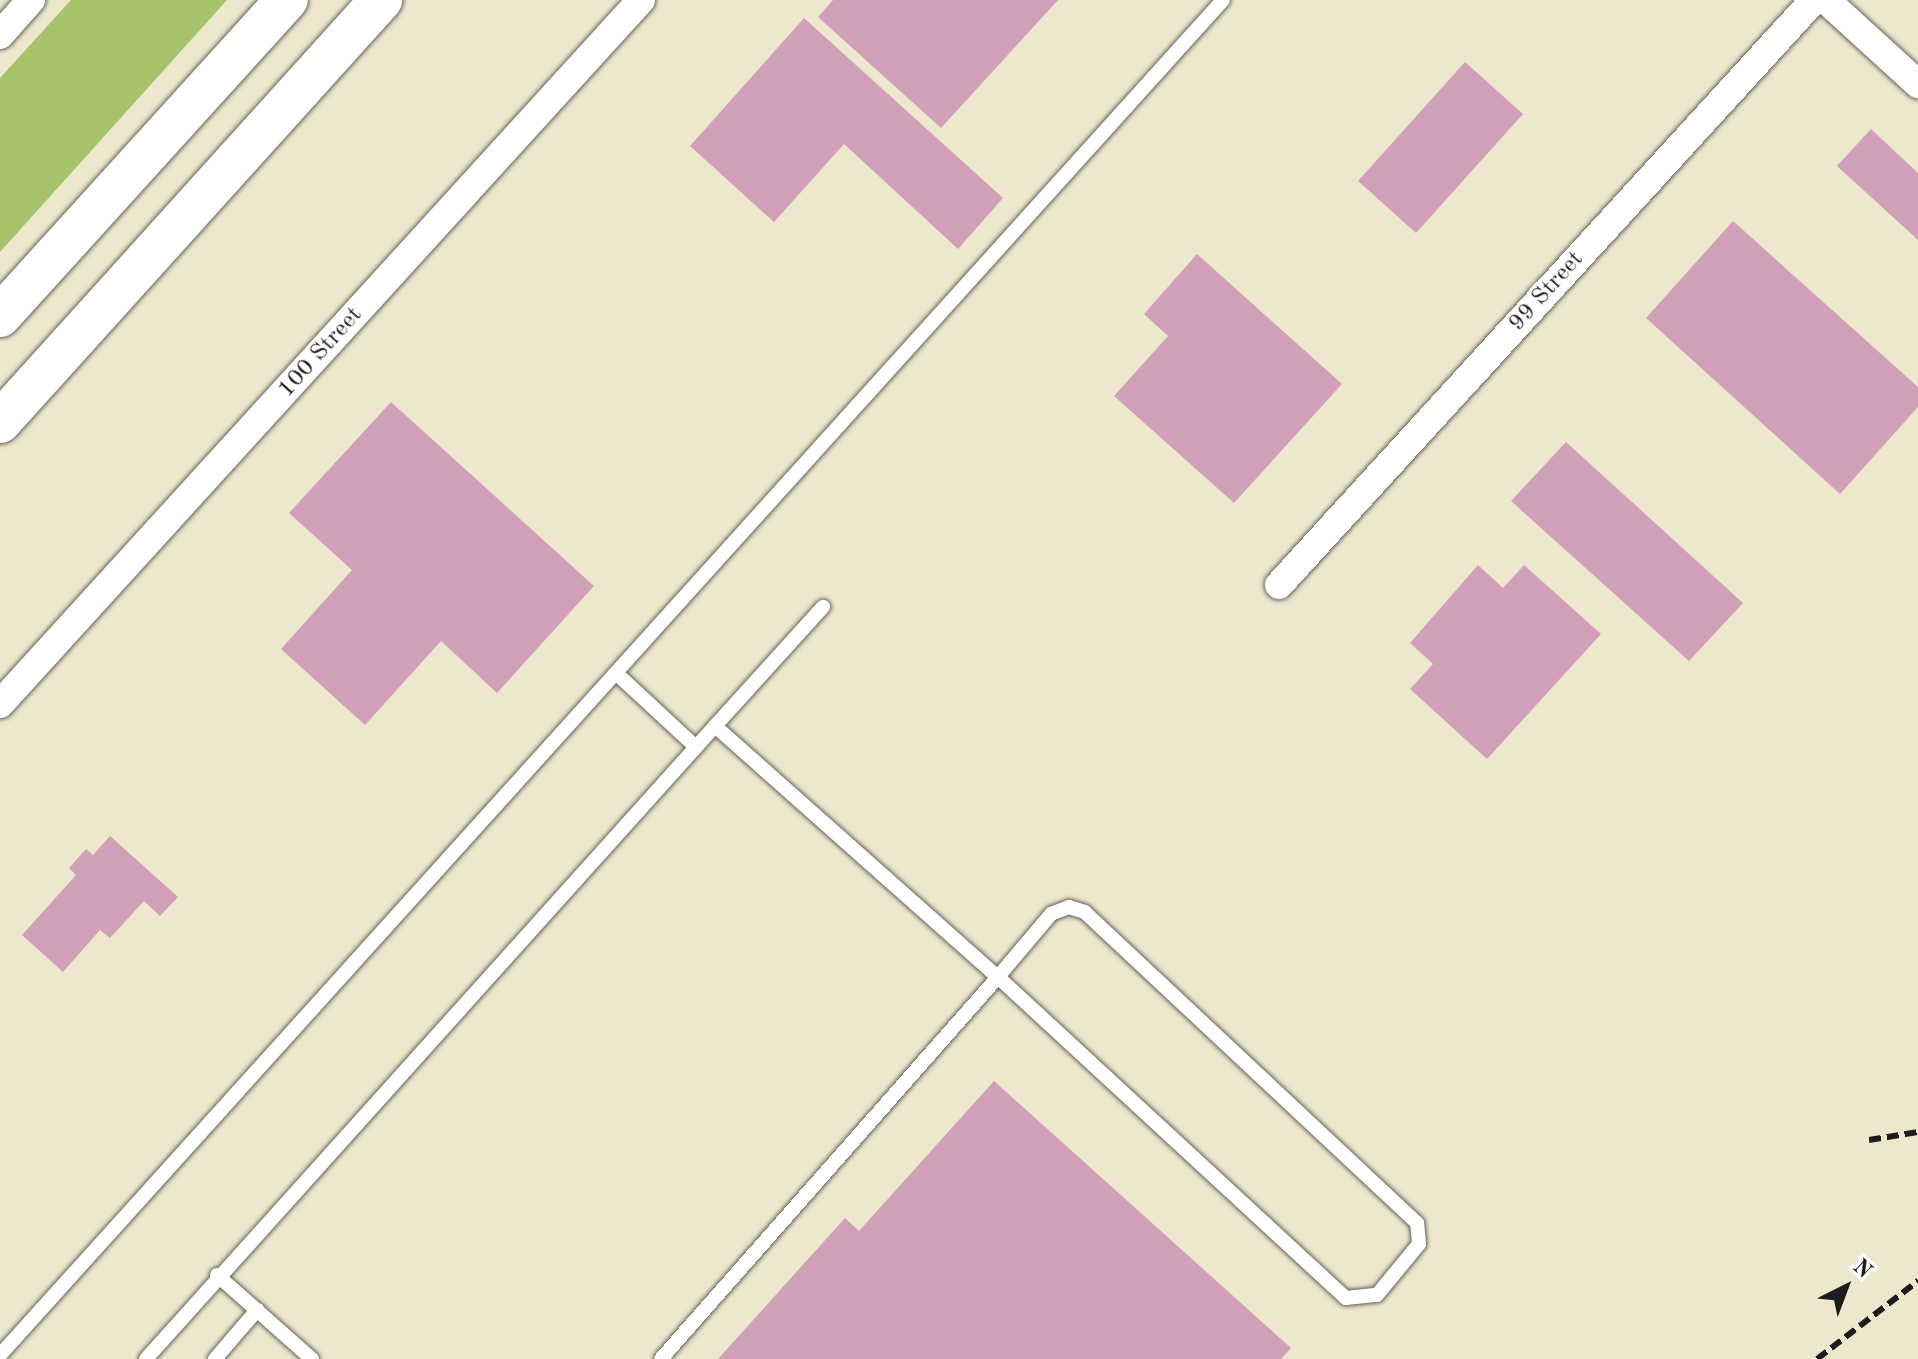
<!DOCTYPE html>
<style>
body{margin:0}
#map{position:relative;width:1918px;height:1359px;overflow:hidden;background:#ede8cd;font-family:"Old Standard TT",serif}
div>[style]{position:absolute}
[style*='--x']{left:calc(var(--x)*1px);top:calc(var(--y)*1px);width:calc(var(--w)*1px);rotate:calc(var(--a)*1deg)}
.green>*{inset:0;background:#a7c36a}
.building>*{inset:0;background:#d09fb8}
.roads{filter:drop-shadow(0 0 2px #65635a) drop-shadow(0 0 2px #65635a)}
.lane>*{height:14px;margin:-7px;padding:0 7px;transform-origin:7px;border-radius:7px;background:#fff}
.street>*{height:28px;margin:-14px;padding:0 14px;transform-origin:14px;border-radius:14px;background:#fff}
.primary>*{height:42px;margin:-21px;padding:0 21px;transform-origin:21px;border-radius:21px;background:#fff}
.rail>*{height:6px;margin-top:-3px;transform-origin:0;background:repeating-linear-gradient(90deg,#1c1c1c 0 12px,transparent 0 18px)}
span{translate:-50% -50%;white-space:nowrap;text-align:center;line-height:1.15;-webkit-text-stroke:6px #fff;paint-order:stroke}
.street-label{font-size:24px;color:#1c1c1c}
.north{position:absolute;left:1806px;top:1247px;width:80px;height:80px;-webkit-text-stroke:6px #fff;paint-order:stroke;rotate:42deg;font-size:22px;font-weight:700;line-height:32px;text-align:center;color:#1c1c1c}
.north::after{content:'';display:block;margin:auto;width:28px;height:36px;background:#1c1c1c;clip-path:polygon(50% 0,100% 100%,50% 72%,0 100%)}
</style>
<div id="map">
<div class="green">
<i style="clip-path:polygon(71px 0,227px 0,0 252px,0 78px)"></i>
</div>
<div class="building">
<i style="clip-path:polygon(833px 0,1058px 0,941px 128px,818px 17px)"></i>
<i style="clip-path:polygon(804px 18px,1003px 198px,958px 249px,844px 144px,774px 222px,690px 146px)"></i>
<i style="clip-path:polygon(1465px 62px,1523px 114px,1416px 233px,1358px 181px)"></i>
<i style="clip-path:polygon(1871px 129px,1918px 173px,1918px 240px,1837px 166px)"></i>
<i style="clip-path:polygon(1733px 221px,1918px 387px,1918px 407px,1840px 494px,1646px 318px)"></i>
<i style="clip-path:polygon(1197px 254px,1342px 384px,1234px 503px,1114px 396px,1168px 336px,1144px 314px)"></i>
<i style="clip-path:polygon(391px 402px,594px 586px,497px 693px,441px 641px,365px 725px,281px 649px,352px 570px,289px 513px)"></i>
<i style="clip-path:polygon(1566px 442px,1743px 603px,1689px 661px,1511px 501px)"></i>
<i style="clip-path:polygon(1478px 565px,1503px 588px,1524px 565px,1601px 634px,1487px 759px,1410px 689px,1433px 664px,1410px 643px)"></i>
<i style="clip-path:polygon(110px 836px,178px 897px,160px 916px,144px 901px,110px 938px,100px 930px,63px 972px,22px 935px,76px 875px,69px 868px,86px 849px,93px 855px)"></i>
<i style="clip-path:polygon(994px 1081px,1291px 1348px,1281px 1359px,718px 1359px,845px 1218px,859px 1231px)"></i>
</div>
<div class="roads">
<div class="lane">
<i style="--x:616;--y:673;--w:109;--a:42.8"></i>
<i style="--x:715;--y:726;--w:161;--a:-47.8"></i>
<i style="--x:217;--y:1275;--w:127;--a:41.5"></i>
<i style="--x:0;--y:1355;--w:1825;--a:-47.93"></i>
<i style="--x:146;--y:1359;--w:851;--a:-48.05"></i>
<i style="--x:715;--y:726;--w:378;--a:41.6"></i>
<i style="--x:998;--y:977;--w:473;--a:42.7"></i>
<i style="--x:1346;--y:1298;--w:31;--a:-6"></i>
<i style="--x:1377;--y:1295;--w:66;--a:-50.5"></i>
<i style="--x:1419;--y:1244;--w:21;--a:-95"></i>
<i style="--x:1417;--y:1223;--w:455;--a:-136.9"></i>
<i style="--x:1085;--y:912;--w:17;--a:-163"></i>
<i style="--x:1069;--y:907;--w:19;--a:159"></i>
<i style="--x:1051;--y:914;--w:82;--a:130.1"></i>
<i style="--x:998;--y:977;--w:509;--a:131.42"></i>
<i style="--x:215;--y:1359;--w:65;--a:-49.4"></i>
</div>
<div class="street">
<i style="--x:1826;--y:0;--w:125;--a:42.4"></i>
<i style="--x:0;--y:35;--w:47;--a:-48.5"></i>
<i style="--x:1279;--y:585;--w:793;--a:-47.56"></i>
<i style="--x:0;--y:704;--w:952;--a:-47.68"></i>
</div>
<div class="primary">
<i style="--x:0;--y:316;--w:427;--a:-47.8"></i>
<i style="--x:0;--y:422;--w:569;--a:-47.92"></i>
</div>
</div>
<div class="rail">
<i style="--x:1869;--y:1140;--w:50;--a:-9.3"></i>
<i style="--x:1817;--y:1359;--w:128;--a:-37.7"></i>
</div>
<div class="street-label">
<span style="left:1547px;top:292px;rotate:-48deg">99 Street</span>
<span style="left:321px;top:353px;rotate:-48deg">100 Street</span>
</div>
<div class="north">N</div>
</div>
